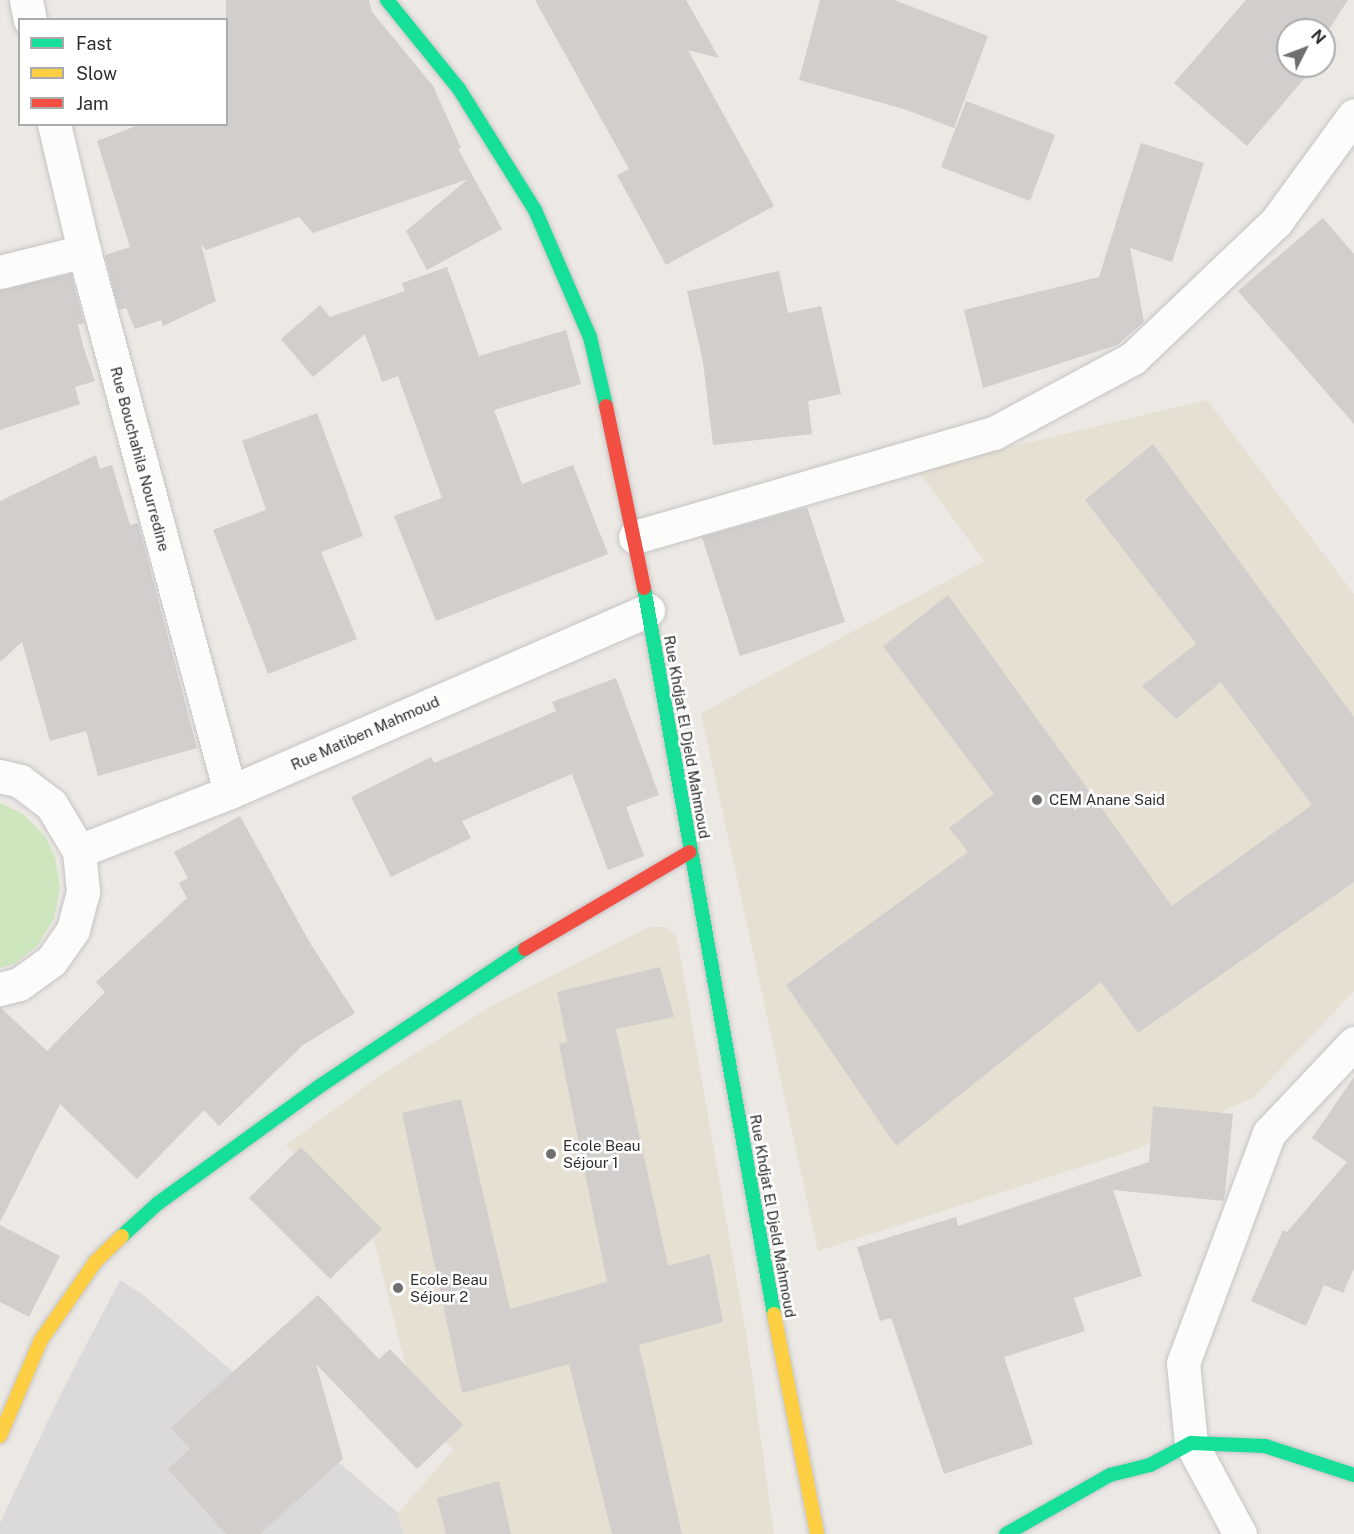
<!DOCTYPE html>
<meta charset="utf-8">
<style>
body{margin:0}
#map{position:relative;width:1354px;height:1534px;overflow:hidden;background:#ece8e4;font-family:"Public Sans",sans-serif}
div>[style]{position:absolute}
[style*='--x']{left:calc(var(--x)*1px);top:calc(var(--y)*1px);width:calc(var(--w)*1px);rotate:calc(var(--a)*1deg)}
.industrial>*{inset:0;background:#dcd9db}
.education>*{inset:0;background:#e6e0d3}
.green>*{inset:0;background:#cee6be}
.building>*{inset:0;background:#d1cecb}
.roads{filter:drop-shadow(0 0 2px #c5c4c5) drop-shadow(0 0 2px #c5c4c5)}
.street>*{height:33px;margin:-16.5px;padding:0 16.5px;transform-origin:16.5px;border-radius:16.5px;background:#fcfcfb}
.fast>*{height:14px;margin:-7px;padding:0 7px;transform-origin:7px;border-radius:7px;background:#16e098}
.slow>*{height:14px;margin:-7px;padding:0 7px;transform-origin:7px;border-radius:7px;background:#ffcf43}
.jam>*{height:14px;margin:-7px;padding:0 7px;transform-origin:7px;border-radius:7px;background:#f24e42}
.dots>*{width:16px;height:16px;translate:-50% -50%;box-sizing:border-box;border:3px solid #fff;border-radius:50%}
span{translate:-50% -50%;white-space:nowrap;text-align:center;line-height:1.15;-webkit-text-stroke:5px #fff;paint-order:stroke}
.street-label{font-size:15px;color:#2e2e2e}
.poi-label{font-size:15px;color:#2e2e2e}
.left{translate:0 -50%;text-align:left}
.legend{position:absolute;left:18px;top:18px;width:210px;height:108px;box-sizing:border-box;background:#fff;border:2px solid #ababab;margin:0;padding:8px 10px;list-style:none;font-size:18px;color:#2e2e2e}
.legend li{display:flex;align-items:center;gap:12px;height:30px}
.legend b{width:30px;border:2px solid #ababab}
.north{position:absolute;left:1276px;top:18px;width:60px;height:60px;box-sizing:border-box;background:#fff;border:2px solid #ababab;border-radius:50%;rotate:48deg;font-size:16px;font-weight:700;line-height:24px;text-align:center;color:#2e2e2e}
.north::after{content:'';display:block;margin:auto;width:21px;height:27px;background:#706f6e;clip-path:polygon(50% 0,100% 100%,50% 72%,0 100%)}
</style>
<div id="map">
<div class="industrial">
<i style="clip-path:polygon(120px 1280px,142px 1294px,398px 1513px,404px 1534px,0 1534px,0 1523px,60px 1395px)"></i>
</div>
<div class="education">
<i style="clip-path:polygon(1207px 400px,1354px 594px,1354px 991px,1254px 1097px,1137px 1149px,818px 1251px,701px 713px,984px 561px,917px 469px)"></i>
<i style="clip-path:polygon(649px 927px,667px 927px,677px 938px,747px 1339px,774px 1534px,404px 1534px,398px 1513px,453px 1450px,418px 1414px,373px 1236px,286px 1145px,378px 1077px,493px 1005px)"></i>
</div>
<div class="green">
<i style="clip-path:polygon(0 803px,23px 814px,45px 836px,55px 857px,60px 888px,54px 918px,38px 945px,14px 964px,0 968px)"></i>
</div>
<div class="building">
<i style="clip-path:polygon(226px 0,369px 0,372px 12px,433px 86px,461px 148px,458px 149px,502px 229px,427px 270px,406px 231px,468px 179px,313px 233px,299px 217px,206px 250px,201px 244px,216px 301px,163px 326px,161px 320px,135px 329px,126px 308px,119px 310px,105px 255px,130px 247px,97px 141px,141px 124px,226px 124px)"></i>
<i style="clip-path:polygon(535px 0,686px 0,719px 58px,688px 50px,774px 206px,666px 265px,617px 175px,629px 169px)"></i>
<i style="clip-path:polygon(820px 0,894px 0,988px 36px,954px 128px,904px 109px,799px 80px)"></i>
<i style="clip-path:polygon(1246px 0,1348px 0,1324px 37px,1324px 30px,1288px 30px,1288px 66px,1306px 66px,1309px 73px,1247px 146px,1174px 83px)"></i>
<i style="clip-path:polygon(966px 101px,1055px 135px,1030px 201px,941px 167px)"></i>
<i style="clip-path:polygon(1141px 143px,1204px 163px,1172px 262px,1130px 248px,1144px 322px,1117px 345px,983px 388px,964px 310px,1099px 277px)"></i>
<i style="clip-path:polygon(1323px 218px,1354px 254px,1354px 424px,1238px 291px)"></i>
<i style="clip-path:polygon(447px 267px,479px 356px,566px 330px,581px 384px,494px 410px,522px 484px,573px 465px,608px 554px,436px 621px,394px 516px,442px 498px,398px 376px,382px 382px,365px 334px,313px 377px,281px 339px,320px 305px,330px 317px,405px 291px,402px 283px)"></i>
<i style="clip-path:polygon(779px 271px,788px 313px,821px 306px,841px 394px,808px 401px,812px 434px,713px 445px,703px 362px,687px 291px)"></i>
<i style="clip-path:polygon(71px 274px,84px 323px,78px 324px,83px 346px,95px 381px,75px 387px,80px 404px,0 430px,0 290px)"></i>
<i style="clip-path:polygon(317px 413px,363px 536px,321px 552px,357px 639px,268px 674px,213px 530px,266px 510px,242px 441px)"></i>
<i style="clip-path:polygon(1153px 444px,1354px 717px,1354px 882px,1138px 1033px,1101px 982px,896px 1146px,786px 985px,968px 852px,949px 828px,994px 794px,883px 646px,948px 595px,1172px 906px,1312px 805px,1221px 682px,1176px 719px,1142px 686px,1196px 644px,1085px 500px)"></i>
<i style="clip-path:polygon(96px 455px,100px 469px,112px 465px,130px 525px,138px 523px,197px 748px,98px 776px,86px 731px,50px 741px,22px 642px,0 662px,0 501px)"></i>
<i style="clip-path:polygon(807px 507px,845px 622px,740px 656px,702px 537px)"></i>
<i style="clip-path:polygon(616px 678px,659px 795px,626px 807px,644px 856px,608px 870px,572px 774px,462px 821px,471px 838px,391px 877px,351px 797px,431px 757px,434px 763px,556px 711px,552px 702px)"></i>
<i style="clip-path:polygon(240px 816px,310px 943px,355px 1013px,303px 1045px,219px 1126px,204px 1110px,137px 1179px,60px 1104px,0 1222px,0 1007px,47px 1051px,105px 992px,96px 982px,187px 898px,179px 883px,188px 878px,174px 852px)"></i>
<i style="clip-path:polygon(660px 967px,674px 1017px,616px 1029px,668px 1266px,710px 1254px,723px 1322px,639px 1345px,682px 1534px,612px 1534px,569px 1364px,462px 1393px,402px 1113px,461px 1099px,510px 1309px,607px 1282px,559px 1044px,567px 1042px,557px 992px)"></i>
<i style="clip-path:polygon(1354px 1077px,1354px 1268px,1343px 1293px,1324px 1285px,1306px 1326px,1251px 1301px,1283px 1230px,1287px 1232px,1347px 1162px,1312px 1138px)"></i>
<i style="clip-path:polygon(1153px 1106px,1233px 1114px,1224px 1201px,1113px 1190px,1142px 1276px,1074px 1298px,1085px 1331px,1004px 1357px,1033px 1444px,944px 1474px,891px 1318px,880px 1321px,857px 1247px,956px 1217px,958px 1226px,1149px 1162px)"></i>
<i style="clip-path:polygon(301px 1147px,382px 1229px,330px 1279px,249px 1198px)"></i>
<i style="clip-path:polygon(0 1225px,60px 1256px,29px 1317px,0 1302px)"></i>
<i style="clip-path:polygon(318px 1295px,379px 1359px,390px 1349px,463px 1425px,417px 1469px,316px 1364px,343px 1459px,260px 1534px,226px 1534px,168px 1469px,190px 1449px,171px 1428px)"></i>
<i style="clip-path:polygon(499px 1481px,511px 1534px,446px 1534px,437px 1498px)"></i>
</div>
<div class="roads">
<div class="street">
<i style="--x:26;--y:0;--w:20;--a:79"></i>
<i style="--x:54;--y:124;--w:130;--a:76.7"></i>
<i style="--x:84;--y:251;--w:560;--a:74.9"></i>
<i style="--x:0;--y:272;--w:87;--a:-14"></i>
<i style="--x:635;--y:537;--w:374;--a:-16.2"></i>
<i style="--x:994;--y:433;--w:158;--a:-28.3"></i>
<i style="--x:1133;--y:358;--w:197;--a:-43.6"></i>
<i style="--x:1276;--y:222;--w:132;--a:-53.9"></i>
<i style="--x:0;--y:776;--w:21;--a:14"></i>
<i style="--x:20;--y:781;--w:39;--a:37"></i>
<i style="--x:51;--y:804;--w:55;--a:59.2"></i>
<i style="--x:79;--y:851;--w:41;--a:84.4"></i>
<i style="--x:83;--y:892;--w:39;--a:105"></i>
<i style="--x:73;--y:930;--w:38;--a:125"></i>
<i style="--x:51;--y:961;--w:39;--a:144"></i>
<i style="--x:19;--y:984;--w:20;--a:165"></i>
<i style="--x:79;--y:851;--w:162;--a:-21.3"></i>
<i style="--x:230;--y:792;--w:456;--a:-23.5"></i>
<i style="--x:1240;--y:1534;--w:103;--a:-118.3"></i>
<i style="--x:1191;--y:1443;--w:80;--a:-95.7"></i>
<i style="--x:1183;--y:1363;--w:246;--a:-69.5"></i>
<i style="--x:1269;--y:1133;--w:124;--a:-46.6"></i>
</div>
<div class="fast">
<i style="--x:387;--y:0;--w:114;--a:51"></i>
<i style="--x:459;--y:89;--w:143;--a:57.9"></i>
<i style="--x:535;--y:210;--w:138;--a:66.6"></i>
<i style="--x:590;--y:337;--w:71;--a:76.9"></i>
<i style="--x:644;--y:588;--w:738;--a:79.85"></i>
<i style="--x:122;--y:1236;--w:47;--a:-42.4"></i>
<i style="--x:157;--y:1204;--w:198;--a:-35.9"></i>
<i style="--x:317;--y:1088;--w:250;--a:-33.8"></i>
<i style="--x:1006;--y:1534;--w:120;--a:-29.6"></i>
<i style="--x:1110;--y:1475;--w:41;--a:-14"></i>
<i style="--x:1150;--y:1465;--w:47;--a:-28.2"></i>
<i style="--x:1191;--y:1443;--w:74;--a:2.3"></i>
<i style="--x:1265;--y:1446;--w:94;--a:18"></i>
</div>
<div class="slow">
<i style="--x:774;--y:1314;--w:224;--a:78.9"></i>
<i style="--x:0;--y:1436;--w:104;--a:-66.9"></i>
<i style="--x:41;--y:1340;--w:96;--a:-55.2"></i>
<i style="--x:96;--y:1261;--w:36;--a:-44"></i>
</div>
<div class="jam">
<i style="--x:606;--y:406;--w:186;--a:78.2"></i>
<i style="--x:525;--y:949;--w:191;--a:-30.5"></i>
</div>
</div>
<div class="dots">
<i style="left:1037px;top:800px;background:#706f6e"></i>
<i style="left:551px;top:1154px;background:#706f6e"></i>
<i style="left:398px;top:1288px;background:#706f6e"></i>
</div>
<div class="street-label">
<span style="left:140px;top:459px;rotate:75deg">Rue Bouchahila Nourredine</span>
<span style="left:365px;top:733px;rotate:-24deg">Rue Matiben Mahmoud</span>
<span style="left:687px;top:737px;rotate:80deg">Rue Khdjat El Djeld Mahmoud</span>
<span style="left:773px;top:1216px;rotate:80deg">Rue Khdjat El Djeld Mahmoud</span>
</div>
<div class="poi-label">
<span class="left" style="left:1049px;top:800px">CEM Anane Said</span>
<span class="left" style="left:563px;top:1154px">Ecole Beau<br>Séjour 1</span>
<span class="left" style="left:410px;top:1288px">Ecole Beau<br>Séjour 2</span>
</div>
<ul class="legend">
<li><b style="height:8px;background:#16e098"></b>Fast</li>
<li><b style="height:8px;background:#ffcf43"></b>Slow</li>
<li><b style="height:8px;background:#f24e42"></b>Jam</li>
</ul>
<div class="north">N</div>
</div>
